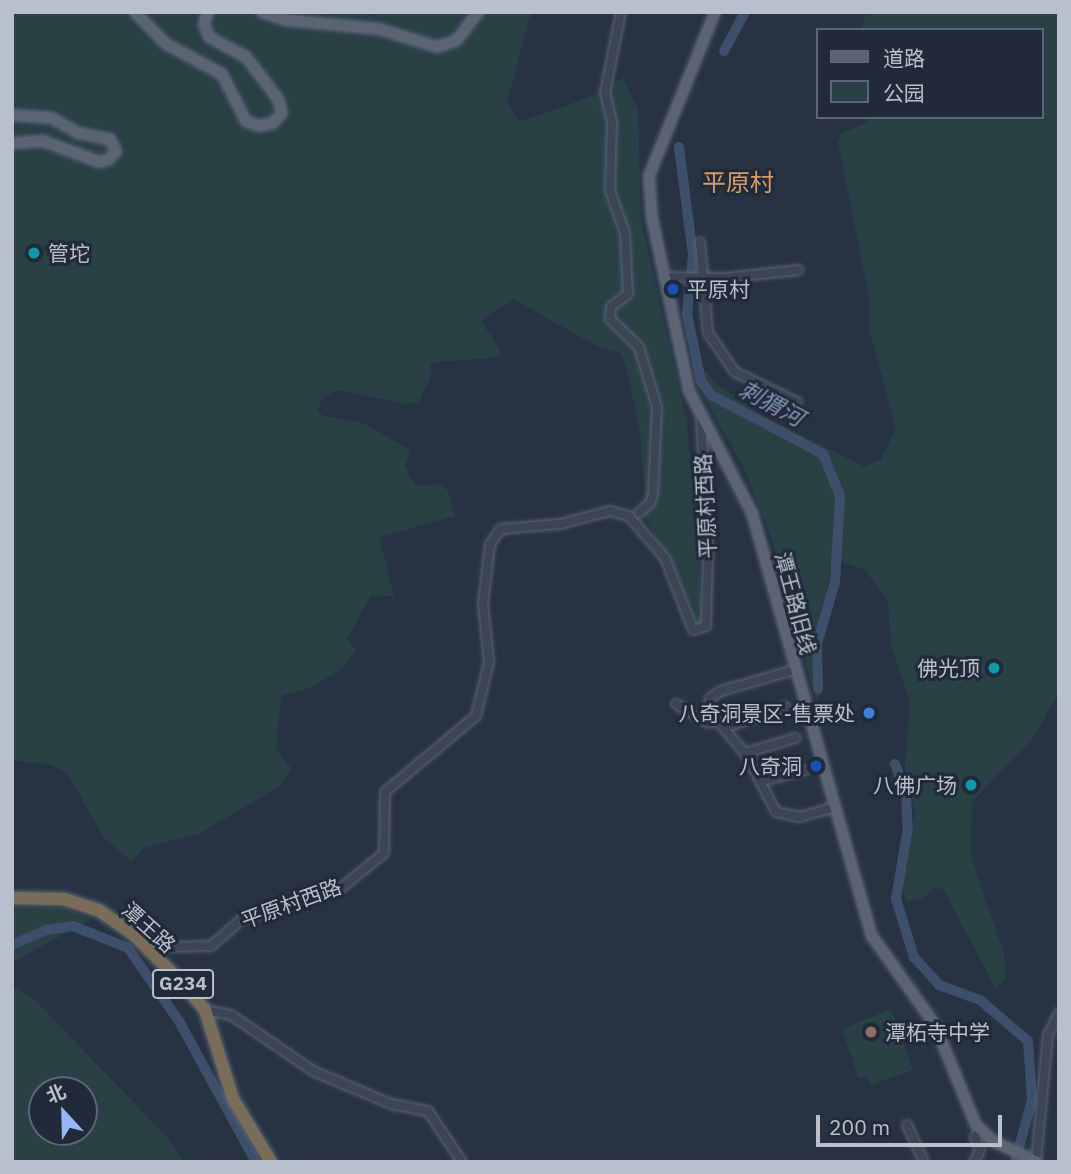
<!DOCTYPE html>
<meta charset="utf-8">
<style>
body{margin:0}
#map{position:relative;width:1071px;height:1174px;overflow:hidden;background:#273343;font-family:"IBM Plex Sans","Noto Sans SC",sans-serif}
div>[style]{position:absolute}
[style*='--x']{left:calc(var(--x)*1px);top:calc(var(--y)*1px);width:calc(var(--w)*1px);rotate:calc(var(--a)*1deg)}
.green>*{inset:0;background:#294044}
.river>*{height:10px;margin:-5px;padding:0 5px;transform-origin:5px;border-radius:5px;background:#3e4f6c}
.roads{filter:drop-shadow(0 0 2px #5a6370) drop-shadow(0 0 2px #5a6370)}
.minor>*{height:8px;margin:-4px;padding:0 4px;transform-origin:4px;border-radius:4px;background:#3c4553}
.major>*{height:10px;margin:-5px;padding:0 5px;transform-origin:5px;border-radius:5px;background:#5a6473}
.highway>*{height:12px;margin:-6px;padding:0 6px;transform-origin:6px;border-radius:6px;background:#796d59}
.dots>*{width:19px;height:19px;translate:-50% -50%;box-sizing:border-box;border:4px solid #202a38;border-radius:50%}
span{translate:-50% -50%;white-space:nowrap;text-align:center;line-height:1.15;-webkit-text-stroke:6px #202a38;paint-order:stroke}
.shield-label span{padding:2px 5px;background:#202a38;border:2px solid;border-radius:5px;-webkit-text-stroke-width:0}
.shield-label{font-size:19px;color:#b9c0cc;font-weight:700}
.poi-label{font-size:21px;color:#b9c0cc}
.left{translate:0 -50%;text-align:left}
.right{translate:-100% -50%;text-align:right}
.street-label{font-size:21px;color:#b9c0cc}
.water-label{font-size:23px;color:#8195b3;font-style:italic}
.quarter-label{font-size:24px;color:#d69c6b}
.frame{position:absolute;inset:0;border:14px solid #b9c0cc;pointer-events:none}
.legend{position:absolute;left:816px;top:28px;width:228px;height:91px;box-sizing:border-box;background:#202a38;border:2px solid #5d6673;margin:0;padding:9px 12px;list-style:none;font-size:21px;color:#b9c0cc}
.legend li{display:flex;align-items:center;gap:14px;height:35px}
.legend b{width:35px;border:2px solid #5d6673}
.north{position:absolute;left:28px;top:1076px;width:70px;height:70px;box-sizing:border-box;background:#202a38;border:2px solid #5d6673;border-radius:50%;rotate:338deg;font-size:19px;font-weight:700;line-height:28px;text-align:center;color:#b9c0cc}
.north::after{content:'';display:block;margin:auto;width:24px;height:32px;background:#93b7f8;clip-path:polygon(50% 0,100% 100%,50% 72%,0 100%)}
.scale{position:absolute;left:816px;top:1115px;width:186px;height:32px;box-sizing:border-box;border:4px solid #b9c0cc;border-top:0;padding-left:9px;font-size:21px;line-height:24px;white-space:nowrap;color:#b9c0cc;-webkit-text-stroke:5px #202a38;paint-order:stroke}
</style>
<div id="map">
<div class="green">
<i style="clip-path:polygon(12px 12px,536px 12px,529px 18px,507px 103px,519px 122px,595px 95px,623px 78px,638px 109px,641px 221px,687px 422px,703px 618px,699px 627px,646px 518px,640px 432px,625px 362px,619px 352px,600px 348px,513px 299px,481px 321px,502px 353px,499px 357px,430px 363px,431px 378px,418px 402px,407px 404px,337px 390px,322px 399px,317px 412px,324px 416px,363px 423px,410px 450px,405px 465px,410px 477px,416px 486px,437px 484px,447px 489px,455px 516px,379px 537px,394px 596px,371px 595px,347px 639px,356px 650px,342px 669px,310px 688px,281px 696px,276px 750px,291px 768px,279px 787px,198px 834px,145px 847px,131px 861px,105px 839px,67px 773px,48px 764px,12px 761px)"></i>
<i style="clip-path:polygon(865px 12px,1059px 12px,1059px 692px,1032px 739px,972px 802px,971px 856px,1004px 954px,1006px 978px,996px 989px,943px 889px,935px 888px,924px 897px,907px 902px,902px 888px,915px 813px,905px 766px,910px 701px,891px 646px,888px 601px,865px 570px,832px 559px,820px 634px,823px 684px,817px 703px,770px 534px,744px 468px,693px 378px,694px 370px,702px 367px,715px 383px,763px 416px,865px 467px,881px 459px,896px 428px,869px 329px,869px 298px,838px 144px,841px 133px,867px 123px,870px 117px,1041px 117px,1041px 30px,862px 30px)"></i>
<i style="clip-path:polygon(12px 907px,66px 908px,91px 919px,12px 963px)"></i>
<i style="clip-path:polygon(evenodd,12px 985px,34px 999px,168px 1138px,183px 1162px,12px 1162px,12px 985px,84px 1090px,84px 1132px,42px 1132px,42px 1090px,84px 1090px)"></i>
<i style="clip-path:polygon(891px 1009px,913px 1070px,871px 1085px,866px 1076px,859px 1079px,842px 1029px)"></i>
</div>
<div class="river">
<i style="--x:724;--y:51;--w:44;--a:-61.7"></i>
<i style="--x:679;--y:147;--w:109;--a:82.6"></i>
<i style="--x:693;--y:255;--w:59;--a:95.8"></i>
<i style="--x:687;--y:314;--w:68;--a:78.2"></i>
<i style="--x:701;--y:381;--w:17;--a:54"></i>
<i style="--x:711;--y:395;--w:127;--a:27.8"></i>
<i style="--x:823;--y:454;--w:45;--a:68"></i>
<i style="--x:840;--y:496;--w:86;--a:93.3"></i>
<i style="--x:835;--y:582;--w:65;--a:106.2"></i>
<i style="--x:817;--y:644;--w:45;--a:88.7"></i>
<i style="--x:895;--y:764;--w:32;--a:70"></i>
<i style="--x:906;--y:794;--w:33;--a:87"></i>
<i style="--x:908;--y:827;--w:73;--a:99.5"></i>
<i style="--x:896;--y:899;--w:61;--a:72.8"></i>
<i style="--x:914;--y:957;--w:38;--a:48"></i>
<i style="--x:939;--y:985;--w:44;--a:20.1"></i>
<i style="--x:980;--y:1000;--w:63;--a:40.5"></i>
<i style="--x:1028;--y:1041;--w:59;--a:86.1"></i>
<i style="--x:1032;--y:1100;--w:64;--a:105.3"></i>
<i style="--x:12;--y:945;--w:36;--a:-24"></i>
<i style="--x:45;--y:930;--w:28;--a:-8"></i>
<i style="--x:73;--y:926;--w:59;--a:21.8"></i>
<i style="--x:128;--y:948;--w:89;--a:55.1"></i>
<i style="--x:179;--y:1021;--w:161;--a:61.4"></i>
</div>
<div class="roads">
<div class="minor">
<i style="--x:621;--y:12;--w:82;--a:101.3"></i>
<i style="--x:605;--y:92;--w:32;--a:77"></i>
<i style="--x:612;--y:123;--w:68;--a:91.7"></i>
<i style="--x:610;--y:191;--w:45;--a:70.3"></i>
<i style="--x:625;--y:233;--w:61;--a:87.2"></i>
<i style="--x:628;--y:294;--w:21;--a:143"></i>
<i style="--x:611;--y:307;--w:12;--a:95"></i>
<i style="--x:610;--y:319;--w:40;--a:44"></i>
<i style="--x:639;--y:347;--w:63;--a:73.3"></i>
<i style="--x:657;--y:407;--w:87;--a:92.6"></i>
<i style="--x:653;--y:494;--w:9;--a:108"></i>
<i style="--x:650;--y:503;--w:15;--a:138"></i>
<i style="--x:700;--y:242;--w:91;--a:85"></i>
<i style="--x:708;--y:333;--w:47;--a:55.3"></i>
<i style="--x:735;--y:372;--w:69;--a:25.8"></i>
<i style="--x:666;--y:277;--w:58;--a:1"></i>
<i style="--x:724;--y:278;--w:75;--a:-6.1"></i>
<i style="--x:794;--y:670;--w:76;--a:164"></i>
<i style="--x:721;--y:691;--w:13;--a:148"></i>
<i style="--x:710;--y:698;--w:11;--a:100"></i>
<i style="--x:708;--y:709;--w:61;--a:50.3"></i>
<i style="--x:747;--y:756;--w:63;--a:62.6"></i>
<i style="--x:776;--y:812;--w:24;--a:12"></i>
<i style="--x:799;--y:817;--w:34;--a:-15"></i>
<i style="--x:676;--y:704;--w:38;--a:30"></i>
<i style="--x:709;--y:723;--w:9;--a:-32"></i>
<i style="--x:726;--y:727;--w:63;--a:-18.4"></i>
<i style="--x:745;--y:753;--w:53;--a:-16.4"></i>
<i style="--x:761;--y:781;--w:45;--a:-14"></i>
<i style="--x:138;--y:936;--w:39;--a:17"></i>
<i style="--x:175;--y:947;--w:36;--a:-2"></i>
<i style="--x:211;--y:946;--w:40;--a:-41"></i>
<i style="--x:241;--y:920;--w:105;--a:-17.7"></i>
<i style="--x:341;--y:888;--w:55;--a:-39.1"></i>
<i style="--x:384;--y:853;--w:61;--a:-89.1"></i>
<i style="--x:385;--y:792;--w:119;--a:-39.9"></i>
<i style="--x:476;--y:716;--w:56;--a:-76.5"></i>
<i style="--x:489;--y:662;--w:58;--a:-95.9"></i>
<i style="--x:483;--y:604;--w:60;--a:-83.3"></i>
<i style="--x:490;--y:544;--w:19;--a:-54"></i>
<i style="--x:501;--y:529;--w:59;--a:-4.8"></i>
<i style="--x:560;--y:524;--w:52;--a:-14.6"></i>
<i style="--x:610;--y:511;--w:20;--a:15"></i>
<i style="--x:629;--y:516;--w:55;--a:49.4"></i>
<i style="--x:665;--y:558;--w:77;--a:68.7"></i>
<i style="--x:693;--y:630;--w:14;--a:-17"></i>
<i style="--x:706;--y:626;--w:71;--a:-88.4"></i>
<i style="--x:708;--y:555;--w:140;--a:-92.9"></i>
<i style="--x:205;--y:1010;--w:26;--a:11"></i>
<i style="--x:231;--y:1015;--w:99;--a:34.3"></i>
<i style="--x:313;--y:1071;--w:85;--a:22.9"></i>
<i style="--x:391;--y:1104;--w:38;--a:11"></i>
<i style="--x:428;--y:1111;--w:61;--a:56.3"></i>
<i style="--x:907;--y:1125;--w:41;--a:65.3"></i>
<i style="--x:974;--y:1162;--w:13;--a:-63"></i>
<i style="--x:980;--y:1150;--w:14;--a:-111"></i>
<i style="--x:975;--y:1137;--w:8;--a:-50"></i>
<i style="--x:1036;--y:1162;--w:128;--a:-84.6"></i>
<i style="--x:1048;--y:1035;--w:25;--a:-63"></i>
</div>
<div class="major">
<i style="--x:135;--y:12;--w:45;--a:45.9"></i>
<i style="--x:166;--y:44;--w:64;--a:28.2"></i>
<i style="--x:222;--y:74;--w:53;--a:62.9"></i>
<i style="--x:246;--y:121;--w:14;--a:21"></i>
<i style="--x:259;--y:126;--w:14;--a:-12"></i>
<i style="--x:273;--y:123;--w:13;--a:-48"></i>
<i style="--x:282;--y:113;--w:15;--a:-106"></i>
<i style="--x:278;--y:99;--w:53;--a:-127.3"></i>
<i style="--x:246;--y:57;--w:42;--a:-151.6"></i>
<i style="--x:209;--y:37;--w:14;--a:-111"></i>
<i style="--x:204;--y:24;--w:13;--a:-72"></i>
<i style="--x:262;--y:12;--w:24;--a:19"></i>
<i style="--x:285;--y:20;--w:94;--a:5.5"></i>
<i style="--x:379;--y:29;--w:61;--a:17.2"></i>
<i style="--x:437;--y:47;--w:21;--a:-19"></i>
<i style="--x:457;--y:40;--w:35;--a:-53"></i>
<i style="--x:715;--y:12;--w:177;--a:111.9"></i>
<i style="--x:649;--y:176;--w:42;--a:85.9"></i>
<i style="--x:652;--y:218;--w:177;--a:77.9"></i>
<i style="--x:689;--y:391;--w:137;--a:62.7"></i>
<i style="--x:752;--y:513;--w:440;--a:74.2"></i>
<i style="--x:872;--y:936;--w:109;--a:54.7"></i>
<i style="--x:935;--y:1025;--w:108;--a:67.7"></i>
<i style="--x:976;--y:1125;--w:23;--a:43"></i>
<i style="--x:993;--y:1141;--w:49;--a:25.5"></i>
<i style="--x:12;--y:115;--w:40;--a:4.3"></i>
<i style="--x:52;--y:118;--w:30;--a:30"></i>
<i style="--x:78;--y:133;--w:33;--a:11"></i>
<i style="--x:110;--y:139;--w:13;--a:63"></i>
<i style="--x:116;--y:151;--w:12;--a:132"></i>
<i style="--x:108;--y:160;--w:9;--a:167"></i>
<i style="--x:99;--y:162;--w:60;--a:-159.4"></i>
<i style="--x:43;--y:141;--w:31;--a:176"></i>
</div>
<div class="highway">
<i style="--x:12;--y:898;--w:52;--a:1.1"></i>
<i style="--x:64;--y:899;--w:38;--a:18"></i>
<i style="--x:100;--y:911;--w:39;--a:35"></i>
<i style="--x:132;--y:933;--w:68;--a:45"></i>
<i style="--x:180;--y:981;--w:38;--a:49"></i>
<i style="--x:205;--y:1010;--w:93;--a:72.5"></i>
<i style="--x:233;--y:1099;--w:74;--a:58.9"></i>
</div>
</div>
<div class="dots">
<i style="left:34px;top:253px;background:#0f9aa8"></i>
<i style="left:673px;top:289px;background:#1a4fb4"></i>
<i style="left:994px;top:668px;background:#0f9aa8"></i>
<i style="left:869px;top:713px;background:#3f7fe0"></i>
<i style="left:816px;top:766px;background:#1a4fb4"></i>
<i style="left:971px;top:785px;background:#0f9aa8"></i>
<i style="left:871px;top:1032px;background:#8d6e63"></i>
</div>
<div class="shield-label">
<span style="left:183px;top:984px">G234</span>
</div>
<div class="poi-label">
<span class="left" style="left:48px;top:253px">管坨</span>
<span class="left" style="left:687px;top:289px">平原村</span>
<span class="right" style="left:980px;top:668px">佛光顶</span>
<span class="right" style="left:855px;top:713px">八奇洞景区-售票处</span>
<span class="right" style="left:802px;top:766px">八奇洞</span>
<span class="right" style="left:957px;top:785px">八佛广场</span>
<span class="left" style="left:885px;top:1032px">潭柘寺中学</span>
</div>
<div class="street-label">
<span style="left:705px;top:506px;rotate:-93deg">平原村西路</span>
<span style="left:796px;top:603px;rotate:75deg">潭王路旧线</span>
<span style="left:291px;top:903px;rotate:-20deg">平原村西路</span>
<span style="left:149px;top:927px;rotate:42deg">潭王路</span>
</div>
<div class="water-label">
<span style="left:772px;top:403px;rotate:28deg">刺猬河</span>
</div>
<div class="quarter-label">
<span style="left:738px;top:183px">平原村</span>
</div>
<div class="frame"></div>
<ul class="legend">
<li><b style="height:9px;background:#5a6473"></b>道路</li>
<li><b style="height:19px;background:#294044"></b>公园</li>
</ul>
<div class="north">北</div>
<div class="scale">200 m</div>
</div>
